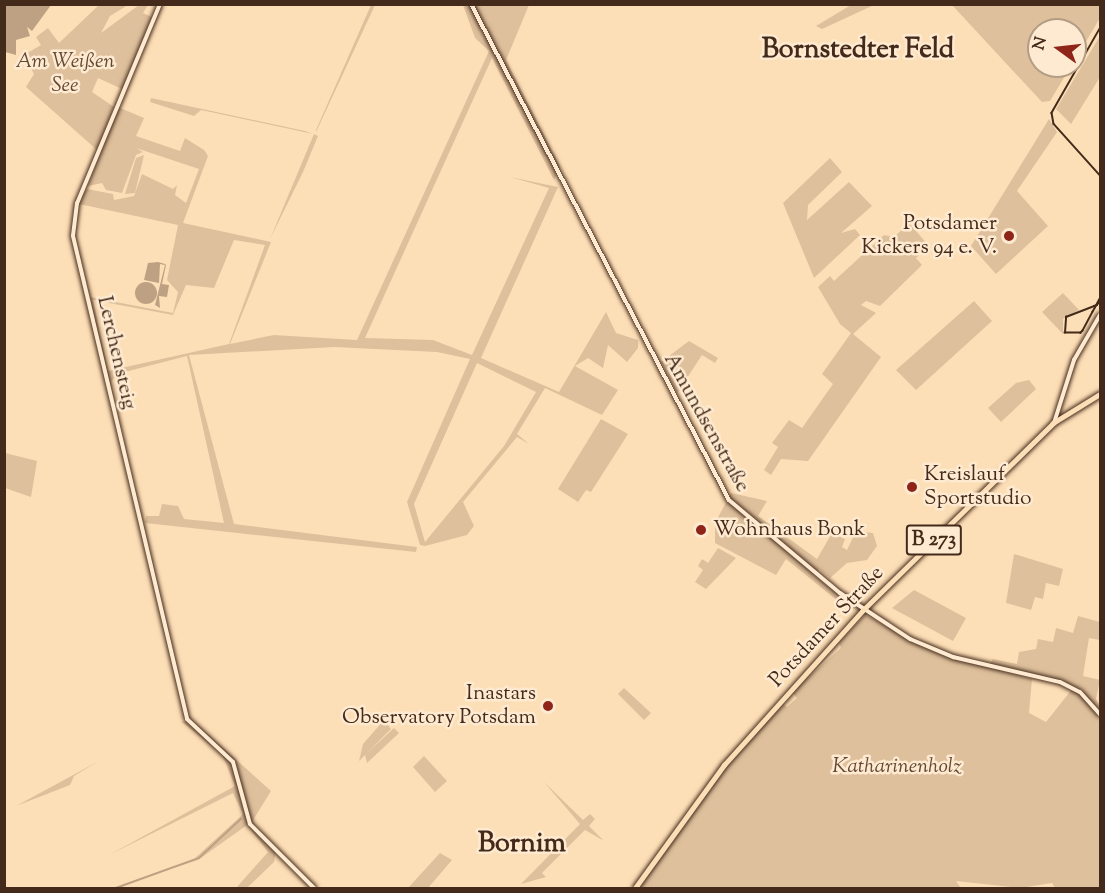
<!DOCTYPE html>
<meta charset="utf-8">
<style>
body{margin:0}
#map{position:relative;width:1105px;height:893px;overflow:hidden;background:#fddfb7;font-family:"Sorts Mill Goudy",serif}
div>[style]{position:absolute}
[style*='--x']{left:calc(var(--x)*1px);top:calc(var(--y)*1px);width:calc(var(--w)*1px);rotate:calc(var(--a)*1deg)}
.green>*{inset:0;background:#dec09c}
.water>*{inset:0;background:#bea182}
.round{border-radius:50%}
.stream>*{height:1.5px;margin:-0.75px;padding:0 0.75px;transform-origin:0.75px;border-radius:0.75px;background:#bea182}
.roads{filter:drop-shadow(0 0 2px #442a1a) drop-shadow(0 0 2px #442a1a)}
.secondary>*{height:4px;margin:-2px;padding:0 2px;transform-origin:2px;border-radius:2px;background:#feead0}
.primary>*{height:4.5px;margin:-2.25px;padding:0 2.25px;transform-origin:2.25px;border-radius:2.25px;background:#fddfb7}
.tram>*{height:1.5px;margin:-0.75px;padding:0 0.75px;transform-origin:0.75px;border-radius:0.75px;background:#442a1a}
.dots>*{width:16px;height:16px;translate:-50% -50%;box-sizing:border-box;border:3px solid #feead0;border-radius:50%}
span{translate:-50% -50%;white-space:nowrap;text-align:center;line-height:1.15;-webkit-text-stroke:5px #feead0;paint-order:stroke}
.shield-label span{padding:2px 4px;background:#feead0;border:2px solid;border-radius:4px;-webkit-text-stroke-width:0}
.shield-label{font-size:20px;color:#442a1a;font-weight:700}
.park-label{font-size:21px;color:#634834;font-style:italic}
.poi-label{font-size:21px;color:#442a1a}
.right{translate:-100% -50%;text-align:right}
.left{translate:0 -50%;text-align:left}
.street-label{font-size:21px;color:#442a1a}
.district-label{font-size:27px;color:#442a1a;font-weight:700}
.frame{position:absolute;inset:0;border:6px solid #442a1a;pointer-events:none}
.north{position:absolute;left:1027px;top:18px;width:60px;height:60px;box-sizing:border-box;background:#feead0;border:2px solid #b49d87;border-radius:50%;rotate:285deg;font-size:16px;font-weight:700;line-height:24px;text-align:center;color:#442a1a}
.north::after{content:'';display:block;margin:auto;width:21px;height:27px;background:#8f2418;clip-path:polygon(50% 0,100% 100%,50% 72%,0 100%)}
</style>
<div id="map">
<div class="green">
<i style="clip-path:polygon(100px 4px,128px 5px,110px 16px,101px 33px,139px 5px,148px 5px,143px 13px,152px 17px,122px 89px,98px 78px,92px 92px,114px 107px,97px 150px,26px 87px,34px 74px,24px 55px,41px 45px,36px 37px,48px 28px,59px 43px)"></i>
<i style="clip-path:polygon(371px 5px,375px 5px,316px 132px,316px 130px)"></i>
<i style="clip-path:polygon(evenodd,463px 5px,529px 5px,506px 60px,560px 166px,554px 180px,492px 58px,365px 338px,433px 340px,472px 355px,549px 188px,510px 177px,558px 187px,481px 358px,559px 392px,606px 312px,616px 333px,638px 340px,638px 348px,627px 362px,608px 345px,603px 368px,588px 358px,575px 366px,618px 390px,602px 415px,545px 388px,517px 434px,529px 444px,517px 437px,463px 502px,474px 526px,467px 535px,425px 546px,420px 545px,407px 502px,470px 359px,437px 352px,334px 347px,189px 355px,234px 524px,417px 547px,416px 552px,145px 523px,146px 516px,159px 516px,162px 504px,178px 506px,184px 519px,224px 523px,187px 356px,117px 374px,111px 382px,113px 399px,90px 297px,173px 313px,178px 292px,167px 280px,178px 225px,79px 204px,80px 199px,87px 189px,113px 194px,114px 200px,134px 196px,142px 174px,173px 189px,177px 185px,175px 195px,186px 203px,199px 169px,136px 148px,143px 152px,136px 155px,122px 193px,106px 190px,102px 183px,88px 186px,118px 107px,144px 118px,136px 136px,180px 151px,185px 138px,204px 150px,208px 156px,183px 223px,271px 242px,230px 344px,274px 335px,357px 340px,489px 51px,475px 38px,463px 5px,234px 240px,265px 245px,229px 344px,108px 371px,93px 300px,173px 315px,186px 285px,214px 288px,234px 240px,463px 5px,477px 363px,536px 392px,504px 446px,425px 542px,414px 504px,477px 363px)"></i>
<i style="clip-path:polygon(851px 5px,874px 5px,822px 29px,816px 26px)"></i>
<i style="clip-path:polygon(952px 5px,1100px 5px,1100px 18px,1075px 60px,1075px 30px,1039px 30px,1039px 66px,1071px 66px,1050px 101px,1042px 102px)"></i>
<i style="clip-path:polygon(1100px 36px,1100px 77px,1071px 124px,1056px 109px)"></i>
<i style="clip-path:polygon(151px 98px,305px 131px,313px 134px,201px 110px,194px 116px,150px 102px)"></i>
<i style="clip-path:polygon(1049px 119px,1057px 132px,1017px 191px,1048px 226px,996px 274px,971px 246px)"></i>
<i style="clip-path:polygon(314px 134px,318px 136px,303px 172px,270px 239px)"></i>
<i style="clip-path:polygon(144px 155px,135px 193px,125px 194px,136px 158px)"></i>
<i style="clip-path:polygon(830px 158px,842px 172px,808px 205px,807px 220px,849px 182px,872px 206px,841px 233px,855px 229px,860px 235px,814px 278px,783px 203px)"></i>
<i style="clip-path:polygon(909px 223px,929px 246px,916px 258px,922px 265px,880px 306px,866px 301px,861px 305px,876px 313px,853px 334px,881px 357px,808px 461px,781px 459px,771px 475px,764px 470px,778px 447px,772px 443px,789px 420px,802px 428px,833px 384px,822px 374px,851px 333px,840px 324px,818px 287px,830px 276px,834px 281px,884px 235px,894px 237px)"></i>
<i style="clip-path:polygon(1063px 293px,1079px 310px,1063px 319px,1063px 334px,1042px 312px)"></i>
<i style="clip-path:polygon(974px 301px,992px 321px,916px 390px,896px 370px)"></i>
<i style="clip-path:polygon(689px 341px,718px 358px,715px 363px,702px 355px,677px 393px,661px 362px)"></i>
<i style="clip-path:polygon(1029px 380px,1036px 389px,1001px 422px,988px 408px,1016px 383px)"></i>
<i style="clip-path:polygon(601px 419px,628px 434px,591px 492px,586px 490px,578px 502px,558px 489px)"></i>
<i style="clip-path:polygon(5px 453px,37px 461px,31px 497px,5px 488px)"></i>
<i style="clip-path:polygon(731px 493px,767px 501px,758px 516px,817px 559px,832px 533px,845px 539px,842px 547px,847px 550px,856px 531px,873px 533px,877px 546px,867px 560px,847px 563px,830px 578px,819px 569px,814px 575px,852px 605px,849px 610px,786px 559px,776px 575px,715px 543px,715px 523px)"></i>
<i style="clip-path:polygon(718px 548px,736px 558px,706px 589px,695px 582px,703px 570px,698px 566px,702px 559px,708px 563px)"></i>
<i style="clip-path:polygon(1014px 554px,1063px 569px,1059px 586px,1046px 583px,1043px 599px,1035px 597px,1031px 610px,1006px 603px)"></i>
<i style="clip-path:polygon(914px 590px,966px 618px,953px 641px,892px 608px)"></i>
<i style="clip-path:polygon(865px 615px,940px 654px,1032px 679px,1029px 713px,1046px 722px,1073px 688px,989px 665px,993px 659px,1017px 664px,1019px 652px,1036px 649px,1038px 639px,1053px 642px,1056px 628px,1073px 633px,1078px 616px,1100px 622px,1100px 640px,1089px 638px,1083px 676px,1100px 680px,1096px 699px,1100px 706px,1100px 888px,1055px 888px,1052px 883px,1020px 888px,956px 881px,961px 888px,637px 888px,723px 771px,782px 703px,787px 707px,797px 698px,792px 692px,841px 648px,839px 643px)"></i>
<i style="clip-path:polygon(624px 688px,651px 713px,644px 720px,618px 694px)"></i>
<i style="clip-path:polygon(191px 719px,271px 791px,250px 825px,276px 851px,274px 862px,247px 888px,236px 888px,268px 852px,247px 825px,198px 860px,113px 888px,194px 859px,243px 814px,233px 793px,109px 855px,235px 786px,222px 754px,182px 722px)"></i>
<i style="clip-path:polygon(384px 720px,391px 729px,366px 754px,394px 728px,399px 733px,367px 763px,365px 755px,359px 761px,363px 744px)"></i>
<i style="clip-path:polygon(424px 756px,447px 781px,435px 792px,413px 767px)"></i>
<i style="clip-path:polygon(99px 761px,74px 776px,70px 785px,16px 806px)"></i>
<i style="clip-path:polygon(544px 782px,583px 820px,590px 814px,595px 819px,589px 826px,604px 841px,585px 830px,542px 873px,546px 877px,521px 884px,580px 824px)"></i>
<i style="clip-path:polygon(440px 853px,452px 860px,428px 888px,408px 888px)"></i>
</div>
<div class="water">
<i style="clip-path:polygon(5px 4px,51px 5px,32px 31px,27px 27px,30px 36px,16px 40px,16px 55px,5px 52px)"></i>
<i style="clip-path:polygon(148px 263px,158px 262px,165px 264px,166px 265px,162px 284px,169px 285px,167px 297px,159px 296px,160px 308px,155px 305px,165px 265px,160px 264px,159px 283px,144px 280px)"></i>
<i class="round" style="left:135px;top:282px;width:22px;height:22px"></i>
</div>
<div class="stream">
<i style="--x:116;--y:888;--w:88;--a:-19.9"></i>
<i style="--x:199;--y:858;--w:57;--a:-42.9"></i>
</div>
<div class="roads">
<div class="secondary">
<i style="--x:160;--y:4;--w:216;--a:112.6"></i>
<i style="--x:77;--y:203;--w:33;--a:97"></i>
<i style="--x:73;--y:236;--w:496;--a:76.7"></i>
<i style="--x:187;--y:719;--w:63;--a:43.1"></i>
<i style="--x:233;--y:762;--w:64;--a:74.7"></i>
<i style="--x:250;--y:824;--w:91;--a:45"></i>
<i style="--x:471;--y:4;--w:559;--a:62.52"></i>
<i style="--x:729;--y:500;--w:145;--a:40"></i>
<i style="--x:840;--y:593;--w:84;--a:33.3"></i>
<i style="--x:910;--y:639;--w:47;--a:22.7"></i>
<i style="--x:953;--y:657;--w:110;--a:13.2"></i>
<i style="--x:1060;--y:682;--w:22;--a:27"></i>
<i style="--x:1080;--y:692;--w:30;--a:48"></i>
<i style="--x:1054;--y:423;--w:66;--a:-72.4"></i>
<i style="--x:1074;--y:360;--w:52;--a:-60"></i>
</div>
<div class="primary">
<i style="--x:635;--y:888;--w:152;--a:-54.1"></i>
<i style="--x:724;--y:765;--w:208;--a:-48.1"></i>
<i style="--x:863;--y:610;--w:267;--a:-44.5"></i>
<i style="--x:1053;--y:423;--w:55;--a:-31.7"></i>
</div>
</div>
<div class="tram">
<i style="--x:1100;--y:29;--w:97;--a:119.7"></i>
<i style="--x:1052;--y:113;--w:11;--a:80"></i>
<i style="--x:1054;--y:124;--w:69;--a:48"></i>
<i style="--x:1100;--y:299;--w:7;--a:117"></i>
<i style="--x:1097;--y:305;--w:8;--a:120"></i>
<i style="--x:1093;--y:312;--w:21;--a:118"></i>
<i style="--x:1083;--y:331;--w:3;--a:135"></i>
<i style="--x:1081;--y:333;--w:16;--a:180"></i>
<i style="--x:1065;--y:333;--w:16;--a:-86"></i>
<i style="--x:1066;--y:317;--w:30;--a:-21"></i>
<i style="--x:1094;--y:306;--w:3;--a:-18"></i>
<i style="--x:1097;--y:305;--w:5;--a:-53"></i>
</div>
<div class="dots">
<i style="left:1009px;top:236px;background:#8f2418"></i>
<i style="left:912px;top:487px;background:#8f2418"></i>
<i style="left:701px;top:530px;background:#8f2418"></i>
<i style="left:548px;top:706px;background:#8f2418"></i>
</div>
<div class="shield-label">
<span style="left:934px;top:540px">B 273</span>
</div>
<div class="park-label">
<span style="left:65px;top:74px">Am Weißen<br>See</span>
<span style="left:897px;top:767px">Katharinenholz</span>
</div>
<div class="poi-label">
<span class="right" style="left:997px;top:236px">Potsdamer<br>Kickers 94 e. V.</span>
<span class="left" style="left:924px;top:487px">Kreislauf<br>Sportstudio</span>
<span class="left" style="left:713px;top:530px">Wohnhaus Bonk</span>
<span class="right" style="left:536px;top:706px">Inastars<br>Observatory Potsdam</span>
</div>
<div class="street-label">
<span style="left:116px;top:353px;rotate:77deg">Lerchensteig</span>
<span style="left:706px;top:423px;rotate:61deg">Amundsenstraße</span>
<span style="left:827px;top:627px;rotate:-47deg">Potsdamer Straße</span>
</div>
<div class="district-label">
<span style="left:858px;top:51px">Bornstedter Feld</span>
<span style="left:522px;top:845px">Bornim</span>
</div>
<div class="frame"></div>
<div class="north">N</div>
</div>
